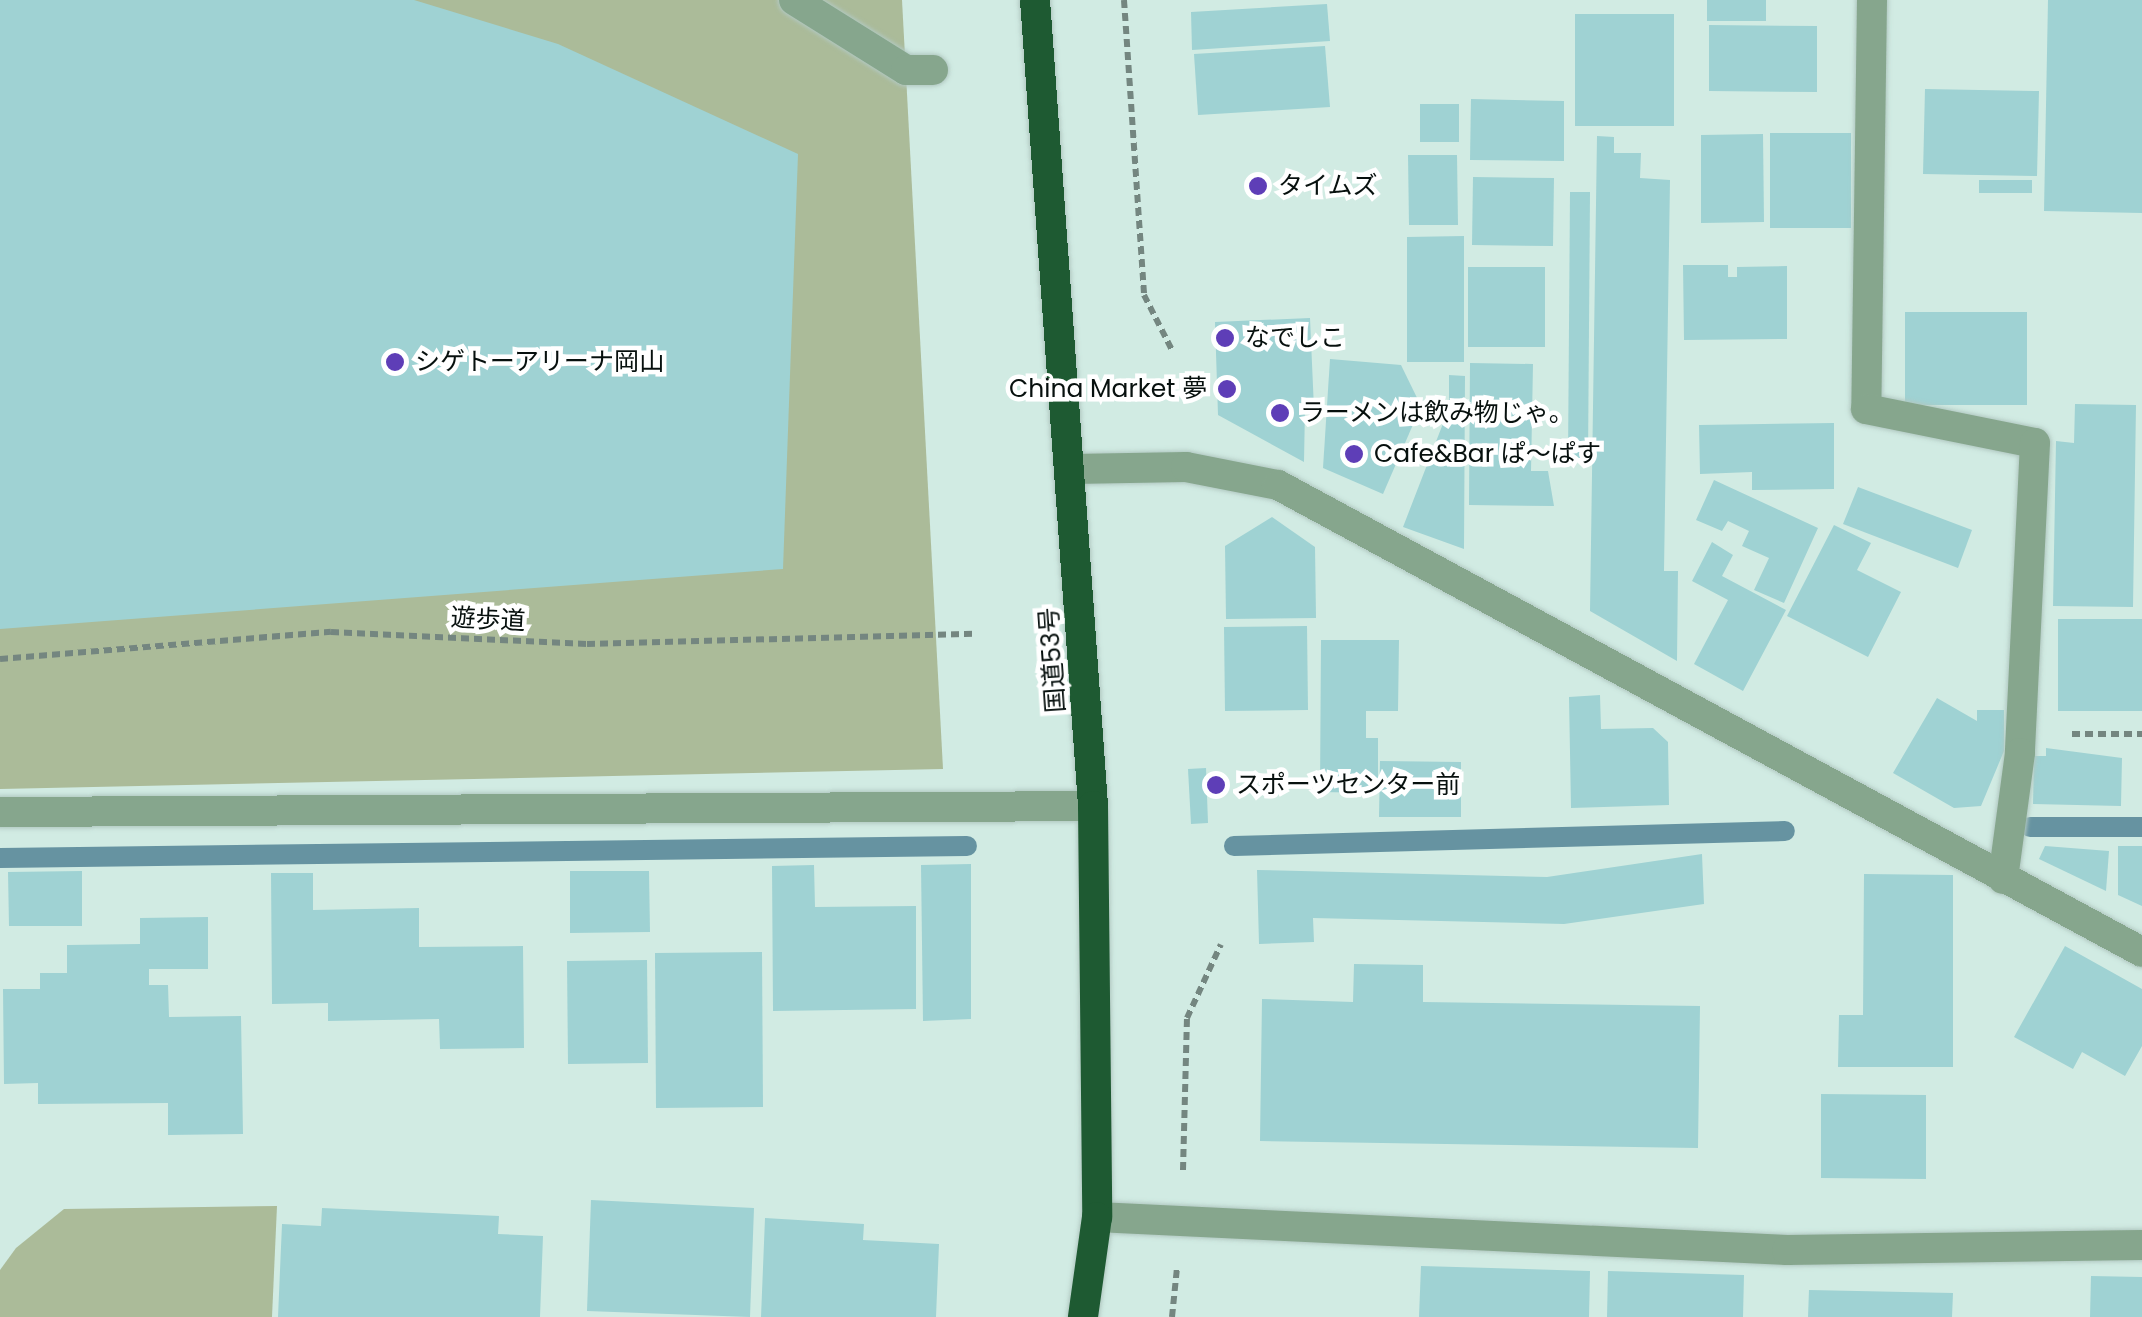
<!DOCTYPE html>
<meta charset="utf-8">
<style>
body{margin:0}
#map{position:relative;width:2142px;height:1317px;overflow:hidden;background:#d1ebe3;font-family:Poppins,"Noto Sans JP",sans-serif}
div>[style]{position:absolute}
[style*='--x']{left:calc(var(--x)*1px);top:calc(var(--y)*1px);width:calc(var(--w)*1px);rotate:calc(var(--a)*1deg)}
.green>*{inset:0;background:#abbb99}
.stream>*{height:20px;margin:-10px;padding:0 10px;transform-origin:10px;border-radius:10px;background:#6693a1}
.building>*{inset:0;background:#9fd2d3}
.path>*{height:6px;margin-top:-3px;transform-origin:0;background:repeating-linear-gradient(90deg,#748680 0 8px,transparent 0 13px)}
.roads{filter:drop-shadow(0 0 2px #b1c8c1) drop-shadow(0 0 2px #b1c8c1)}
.lane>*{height:30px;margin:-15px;padding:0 15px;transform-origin:15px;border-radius:15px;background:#86a68d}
.street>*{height:30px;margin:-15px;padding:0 15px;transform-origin:15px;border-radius:15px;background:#86a68d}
.highway>*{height:30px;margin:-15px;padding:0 15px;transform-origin:15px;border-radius:15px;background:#1e5a32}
.dots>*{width:28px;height:28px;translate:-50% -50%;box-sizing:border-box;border:5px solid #fff;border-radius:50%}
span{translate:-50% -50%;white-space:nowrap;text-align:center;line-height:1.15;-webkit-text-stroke:9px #fff;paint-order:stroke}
.poi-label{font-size:25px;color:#07100e}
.left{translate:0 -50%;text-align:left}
.right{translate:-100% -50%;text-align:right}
.street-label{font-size:25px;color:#07100e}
</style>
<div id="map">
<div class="green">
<i style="clip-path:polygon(0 0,902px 0,943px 769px,0 789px)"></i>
<i style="clip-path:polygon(277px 1206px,272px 1317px,0 1317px,0 1270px,16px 1248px,64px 1209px)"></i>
</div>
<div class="stream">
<i style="--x:2030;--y:827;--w:112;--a:0"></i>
<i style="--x:1234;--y:846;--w:551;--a:-1.56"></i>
<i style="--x:0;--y:858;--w:967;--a:-0.71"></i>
</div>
<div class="building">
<i style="clip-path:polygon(0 0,414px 0,558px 44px,798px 154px,783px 569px,0 629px)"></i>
<i style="clip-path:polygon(1707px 0,1766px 0,1766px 21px,1707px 21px)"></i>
<i style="clip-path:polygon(2048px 0,2142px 0,2142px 213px,2044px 211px)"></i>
<i style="clip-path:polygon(1327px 4px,1330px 41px,1192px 50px,1191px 12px)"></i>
<i style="clip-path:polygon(1575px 14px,1674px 14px,1674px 126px,1575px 126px)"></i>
<i style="clip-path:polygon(1709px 25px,1817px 26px,1817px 92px,1709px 91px)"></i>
<i style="clip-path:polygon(1325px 46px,1330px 107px,1198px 115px,1194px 54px)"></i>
<i style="clip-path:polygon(1925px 89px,2039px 91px,2037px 176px,1923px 174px)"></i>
<i style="clip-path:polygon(1471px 99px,1564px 101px,1564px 161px,1470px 160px)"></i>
<i style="clip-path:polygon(1420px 104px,1459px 104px,1459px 142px,1420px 142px)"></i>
<i style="clip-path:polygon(1770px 133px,1851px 133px,1851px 228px,1770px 228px)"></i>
<i style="clip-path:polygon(1763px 134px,1764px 222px,1701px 223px,1701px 135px)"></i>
<i style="clip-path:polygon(1597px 136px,1614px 137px,1614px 153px,1641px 153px,1640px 178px,1670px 180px,1664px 571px,1678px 571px,1677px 661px,1590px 611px)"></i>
<i style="clip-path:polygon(1408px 155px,1457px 155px,1458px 225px,1409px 225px)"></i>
<i style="clip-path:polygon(1473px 177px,1554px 178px,1553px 246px,1472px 245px)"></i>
<i style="clip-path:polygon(1979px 180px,2032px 180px,2032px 193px,1979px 193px)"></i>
<i style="clip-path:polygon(1570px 192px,1590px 192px,1588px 461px,1568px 461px)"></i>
<i style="clip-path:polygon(1464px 236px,1464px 362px,1407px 362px,1407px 237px)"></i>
<i style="clip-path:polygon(1683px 265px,1728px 265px,1728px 277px,1737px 277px,1737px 267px,1787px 266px,1787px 339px,1684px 340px)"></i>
<i style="clip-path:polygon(1468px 267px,1545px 267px,1545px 347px,1468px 347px)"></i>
<i style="clip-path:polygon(1905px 312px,2027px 312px,2027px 405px,1905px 405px)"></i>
<i style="clip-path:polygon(1310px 318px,1314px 409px,1305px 408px,1304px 462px,1218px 415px,1215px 322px)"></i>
<i style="clip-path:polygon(1330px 359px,1401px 365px,1421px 406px,1383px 494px,1323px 468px)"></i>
<i style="clip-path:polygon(1470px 363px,1533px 364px,1531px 471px,1548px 471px,1554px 506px,1469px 505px)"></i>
<i style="clip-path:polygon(1449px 375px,1465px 376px,1464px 549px,1403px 527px,1449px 408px)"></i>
<i style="clip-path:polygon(2075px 404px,2136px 405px,2133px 607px,2053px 606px,2056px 441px,2074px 443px)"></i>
<i style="clip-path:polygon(1834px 423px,1834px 489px,1752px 490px,1752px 472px,1700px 474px,1699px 425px)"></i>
<i style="clip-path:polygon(1714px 480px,1818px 528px,1784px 603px,1754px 590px,1769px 558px,1742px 546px,1749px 531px,1728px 521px,1722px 531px,1696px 520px)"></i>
<i style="clip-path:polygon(1858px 487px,1972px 530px,1958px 568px,1843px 524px)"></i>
<i style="clip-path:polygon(1272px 517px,1315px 547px,1316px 618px,1226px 619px,1225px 546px)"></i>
<i style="clip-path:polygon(1834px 525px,1871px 543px,1857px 570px,1901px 592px,1868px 657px,1787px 616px)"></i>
<i style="clip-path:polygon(1712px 542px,1733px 555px,1722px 576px,1786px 610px,1743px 691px,1694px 664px,1728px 600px,1692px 581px)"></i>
<i style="clip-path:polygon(2058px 619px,2142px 619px,2142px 711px,2058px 711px)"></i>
<i style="clip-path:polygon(1307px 626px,1308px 710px,1225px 711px,1224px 627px)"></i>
<i style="clip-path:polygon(1321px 640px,1399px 640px,1398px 711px,1366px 711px,1366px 738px,1378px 738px,1378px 793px,1320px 792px)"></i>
<i style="clip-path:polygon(1600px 695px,1601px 729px,1653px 728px,1668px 742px,1669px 805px,1571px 808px,1569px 697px)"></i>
<i style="clip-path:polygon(1937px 698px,1977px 721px,1977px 710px,2004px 710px,2004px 751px,1981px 806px,1954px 808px,1893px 773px)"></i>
<i style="clip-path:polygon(2046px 748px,2122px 758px,2121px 806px,2033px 804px,2034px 756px,2046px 756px)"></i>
<i style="clip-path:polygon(1380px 761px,1461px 762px,1461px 817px,1379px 817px)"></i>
<i style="clip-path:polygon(1206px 768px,1208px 823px,1191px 824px,1188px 769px)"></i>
<i style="clip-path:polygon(2045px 846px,2109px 851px,2106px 891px,2039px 859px)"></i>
<i style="clip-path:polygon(2118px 846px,2142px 846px,2142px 906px,2118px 895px)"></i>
<i style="clip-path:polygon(1702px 854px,1704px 904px,1564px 924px,1313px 918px,1314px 942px,1259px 944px,1257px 870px,1547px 877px)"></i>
<i style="clip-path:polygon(971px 864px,971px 1019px,923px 1021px,921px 865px)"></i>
<i style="clip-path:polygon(814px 865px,815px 907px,916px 906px,916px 1009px,773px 1011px,772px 866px)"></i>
<i style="clip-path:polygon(82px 871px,82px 926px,9px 926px,8px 872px)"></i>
<i style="clip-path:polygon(570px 871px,649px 871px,650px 932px,570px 933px)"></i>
<i style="clip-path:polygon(271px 873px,313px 873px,313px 910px,419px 908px,419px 947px,523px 946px,524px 1048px,440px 1049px,439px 1019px,328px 1021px,328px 1003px,272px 1004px)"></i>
<i style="clip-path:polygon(1864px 874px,1953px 875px,1953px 1067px,1838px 1067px,1839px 1015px,1863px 1015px)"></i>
<i style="clip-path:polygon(208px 917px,208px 969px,149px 969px,149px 985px,168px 985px,169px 1017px,241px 1016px,243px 1134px,168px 1135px,168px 1103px,38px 1104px,38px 1083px,4px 1084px,3px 989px,40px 989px,40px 973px,67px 973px,67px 945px,140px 944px,140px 918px)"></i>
<i style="clip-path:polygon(2065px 946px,2142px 989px,2142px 1046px,2125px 1076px,2082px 1052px,2073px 1069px,2014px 1037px)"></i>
<i style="clip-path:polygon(762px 952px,763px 1107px,656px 1108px,655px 953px)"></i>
<i style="clip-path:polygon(647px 960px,648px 1063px,568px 1064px,567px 961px)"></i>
<i style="clip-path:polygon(1354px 964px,1423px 965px,1423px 1002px,1700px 1006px,1698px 1148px,1260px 1141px,1262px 999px,1353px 1002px)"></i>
<i style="clip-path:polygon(1821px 1094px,1926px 1095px,1926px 1179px,1821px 1178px)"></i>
<i style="clip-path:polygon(591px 1200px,754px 1208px,750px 1317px,587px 1311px)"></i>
<i style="clip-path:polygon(322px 1208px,499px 1216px,498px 1234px,543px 1236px,540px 1317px,278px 1317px,282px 1224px,321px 1226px)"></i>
<i style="clip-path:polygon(765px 1218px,864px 1224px,863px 1240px,939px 1244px,936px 1317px,761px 1317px)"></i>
<i style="clip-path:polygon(1421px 1266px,1590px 1271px,1589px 1317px,1419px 1317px)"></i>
<i style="clip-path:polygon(1608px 1271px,1744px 1275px,1743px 1317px,1607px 1317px)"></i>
<i style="clip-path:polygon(2091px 1276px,2142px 1277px,2142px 1317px,2090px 1317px)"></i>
<i style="clip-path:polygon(1809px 1290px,1953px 1293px,1952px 1317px,1808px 1317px)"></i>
</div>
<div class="path">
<i style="--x:1124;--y:0;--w:296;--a:86.1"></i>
<i style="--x:1144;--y:295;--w:64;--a:63"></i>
<i style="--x:0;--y:659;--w:332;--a:-4.7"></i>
<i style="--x:331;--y:632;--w:256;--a:2.7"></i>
<i style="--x:587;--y:644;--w:387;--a:-1.5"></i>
<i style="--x:2072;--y:734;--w:70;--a:0"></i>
<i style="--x:1183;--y:1170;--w:152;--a:-88.5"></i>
<i style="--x:1187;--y:1018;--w:81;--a:-65.3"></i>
<i style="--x:1172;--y:1317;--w:49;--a:-84.2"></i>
</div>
<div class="roads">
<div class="lane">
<i style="--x:794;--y:0;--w:132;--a:32"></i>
<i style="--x:906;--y:70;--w:27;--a:0"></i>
</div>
<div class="street">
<i style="--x:1872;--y:0;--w:409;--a:90.8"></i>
<i style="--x:1866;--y:409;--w:172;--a:11.4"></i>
<i style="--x:2035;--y:443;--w:310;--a:92.8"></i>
<i style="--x:2020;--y:753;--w:127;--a:97.7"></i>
<i style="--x:1072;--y:469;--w:114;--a:-1"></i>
<i style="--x:1186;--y:467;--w:94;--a:11.1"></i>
<i style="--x:1278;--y:485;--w:982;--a:28.39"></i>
<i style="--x:0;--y:812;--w:1093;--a:-0.31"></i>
<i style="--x:1097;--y:1217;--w:691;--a:2.74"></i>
<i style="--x:1787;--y:1250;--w:355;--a:-0.8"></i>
</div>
<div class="highway">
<i style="--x:1035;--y:0;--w:808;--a:85.88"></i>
<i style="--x:1093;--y:806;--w:411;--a:89.4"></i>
<i style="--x:1097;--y:1217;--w:101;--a:98"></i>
</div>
</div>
<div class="dots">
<i style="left:1258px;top:186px;background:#5e3eb7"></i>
<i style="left:1225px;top:338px;background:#5e3eb7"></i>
<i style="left:395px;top:362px;background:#5e3eb7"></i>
<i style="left:1227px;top:389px;background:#5e3eb7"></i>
<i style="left:1280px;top:413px;background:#5e3eb7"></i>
<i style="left:1354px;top:454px;background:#5e3eb7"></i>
<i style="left:1216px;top:785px;background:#5e3eb7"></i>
</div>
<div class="poi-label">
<span class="left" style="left:1278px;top:186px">タイムズ</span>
<span class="left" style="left:1245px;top:338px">なでしこ</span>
<span class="left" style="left:415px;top:362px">シゲトーアリーナ岡山</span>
<span class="right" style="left:1207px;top:389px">China Market 夢</span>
<span class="left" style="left:1300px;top:413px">ラーメンは飲み物じゃ｡</span>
<span class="left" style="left:1374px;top:454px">Cafe&amp;Bar ぱ〜ぱす</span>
<span class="left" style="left:1236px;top:785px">スポーツセンター前</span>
</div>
<div class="street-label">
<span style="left:488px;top:620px;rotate:3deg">遊歩道</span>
<span style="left:1053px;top:660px;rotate:-94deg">国道53号</span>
</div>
</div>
